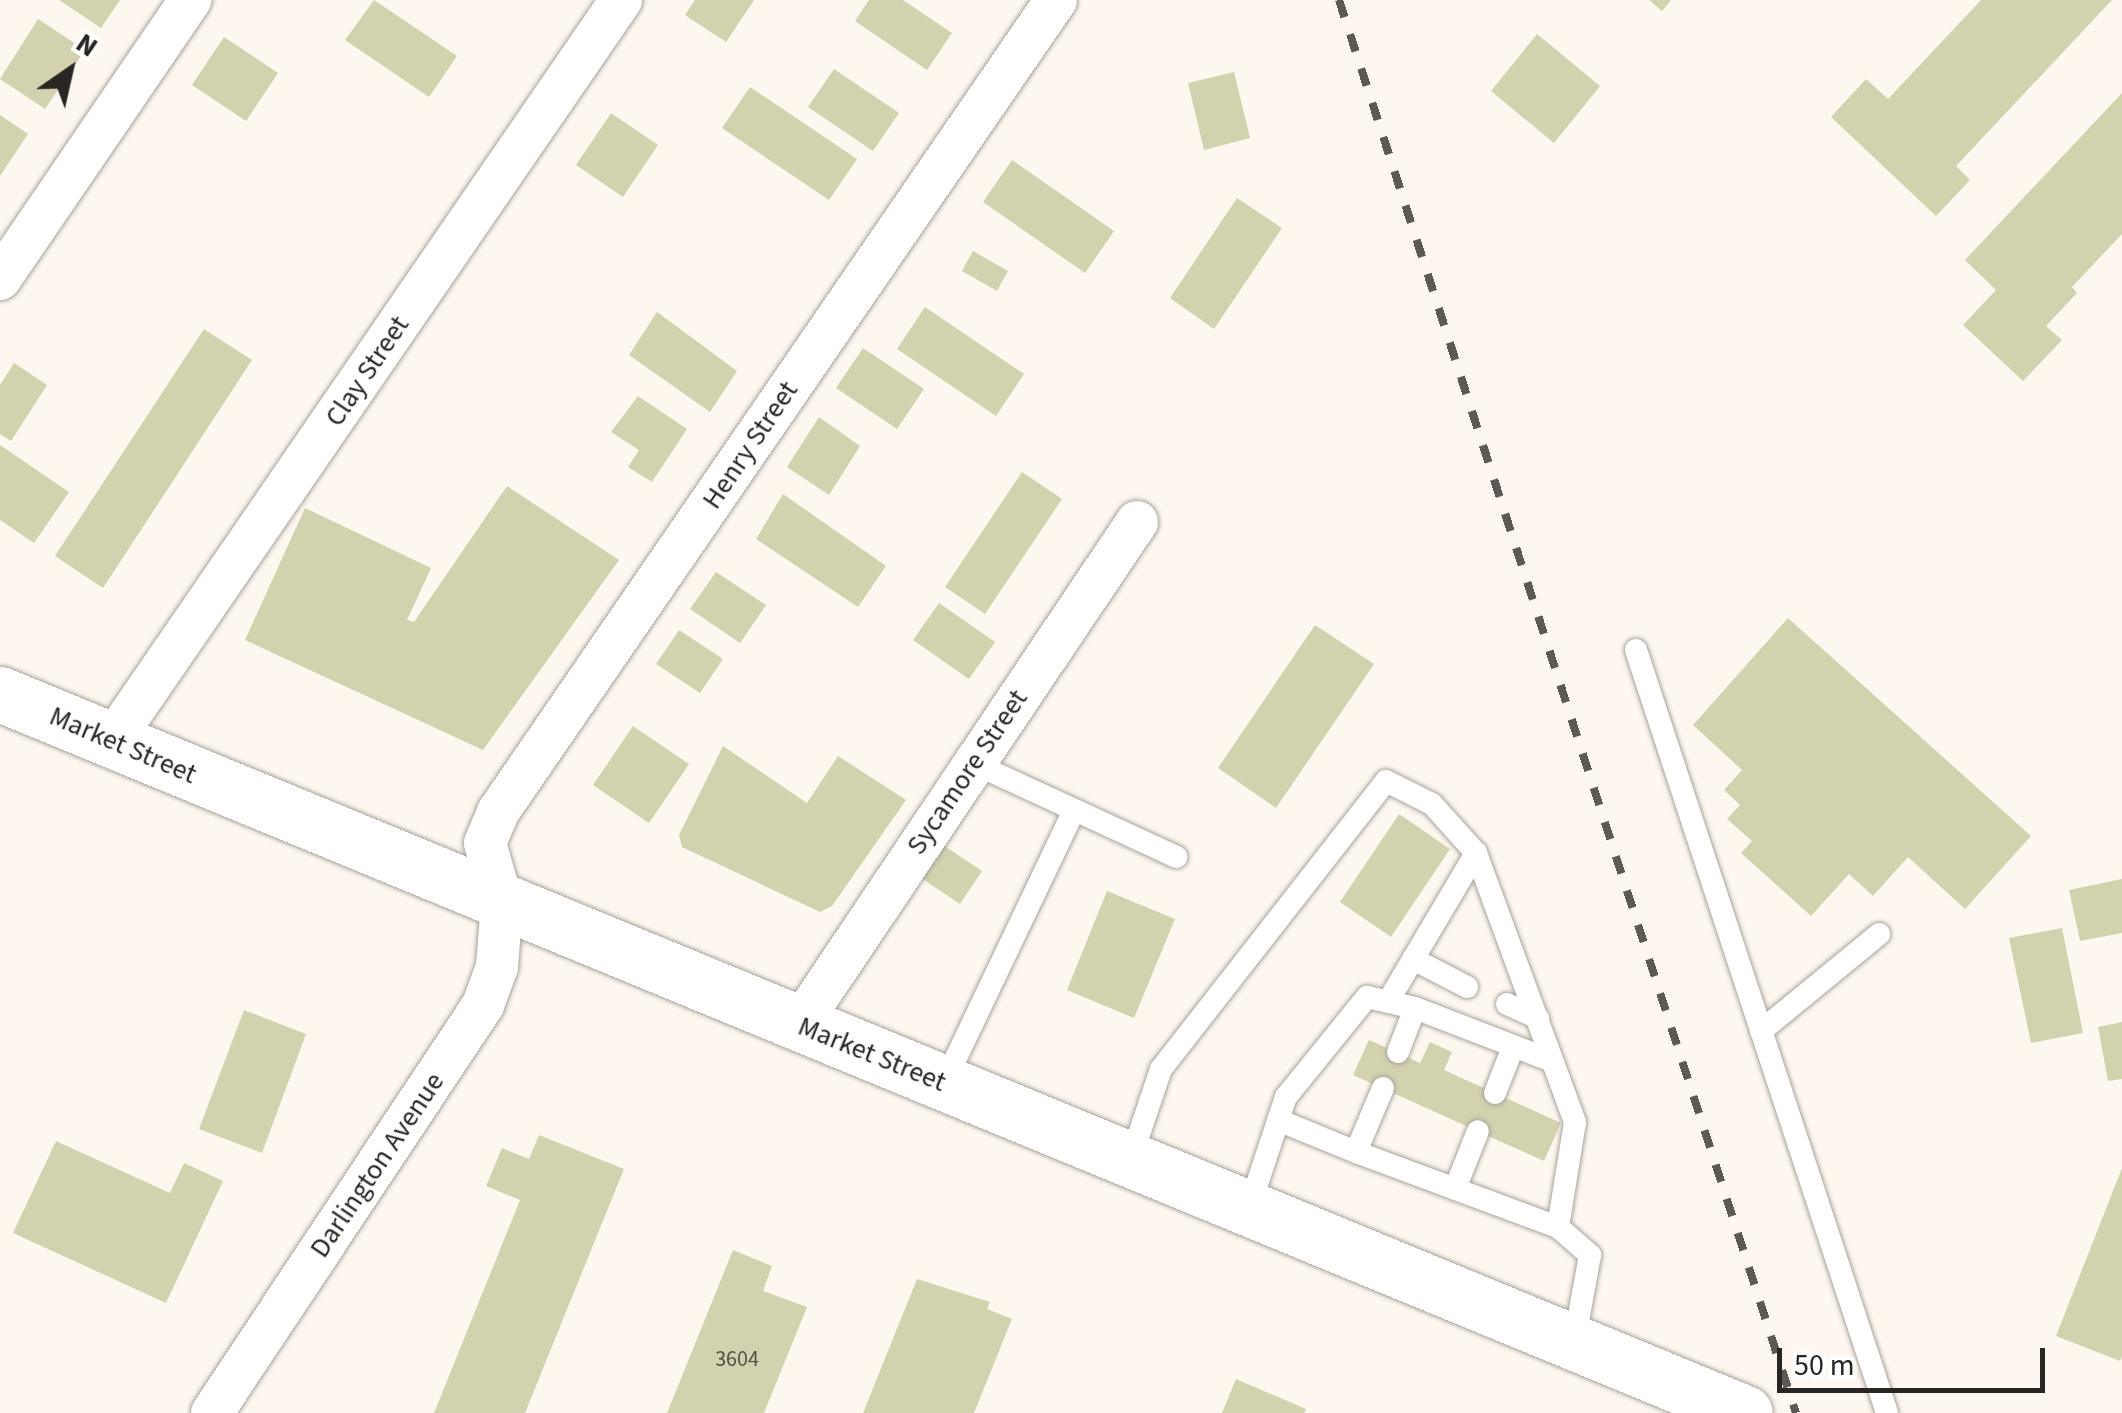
<!DOCTYPE html>
<style>
body{margin:0}
#map{position:relative;width:2122px;height:1413px;overflow:hidden;background:#fdf7ef;font-family:"Source Sans 3",sans-serif}
div>[style]{position:absolute}
[style*='--x']{left:calc(var(--x)*1px);top:calc(var(--y)*1px);width:calc(var(--w)*1px);rotate:calc(var(--a)*1deg)}
.building>*{inset:0;background:#d2d2af}
.roads{filter:drop-shadow(0 0 2px #a8a39b) drop-shadow(0 0 2px #a8a39b)}
.lane>*{height:22px;margin:-11px;padding:0 11px;transform-origin:11px;border-radius:11px;background:#fff}
.street>*{height:42px;margin:-21px;padding:0 21px;transform-origin:21px;border-radius:21px;background:#fff}
.primary>*{height:55px;margin:-27.5px;padding:0 27.5px;transform-origin:27.5px;border-radius:27.5px;background:#fff}
.rail>*{height:8px;margin-top:-4px;transform-origin:0;background:repeating-linear-gradient(90deg,#5d5a55 0 18px,transparent 0 36px)}
span{translate:-50% -50%;white-space:nowrap;text-align:center;line-height:1.15;-webkit-text-stroke:8px #fff;paint-order:stroke}
.number-label{font-size:22px;color:#525146}
.number-label span{-webkit-text-stroke-width:0}
.street-label{font-size:28px;color:#282623}
.north{position:absolute;left:20px;top:20px;width:100px;height:100px;-webkit-text-stroke:8px #fff;paint-order:stroke;rotate:34deg;font-size:28px;font-weight:700;line-height:40px;text-align:center;color:#282623}
.north::after{content:'';display:block;margin:auto;width:35px;height:45px;background:#282623;clip-path:polygon(50% 0,100% 100%,50% 72%,0 100%)}
.scale{position:absolute;left:1777px;top:1348px;width:268px;height:45px;box-sizing:border-box;border:5px solid #282623;border-top:0;padding-left:12px;font-size:30px;line-height:35px;white-space:nowrap;color:#282623;-webkit-text-stroke:8px #fff;paint-order:stroke}
</style>
<div id="map">
<div class="building">
<i style="clip-path:polygon(59px 0,120px 0,101px 28px)"></i>
<i style="clip-path:polygon(374px 0,457px 56px,429px 97px,345px 40px)"></i>
<i style="clip-path:polygon(695px 0,754px 0,726px 42px,685px 15px)"></i>
<i style="clip-path:polygon(869px 0,903px 0,952px 33px,927px 70px,855px 21px)"></i>
<i style="clip-path:polygon(1649px 0,1671px 0,1662px 11px)"></i>
<i style="clip-path:polygon(1981px 0,2112px 0,1956px 166px,1970px 180px,1936px 216px,1831px 117px,1866px 79px,1888px 99px)"></i>
<i style="clip-path:polygon(38px 19px,85px 50px,45px 109px,0 79px)"></i>
<i style="clip-path:polygon(1537px 34px,1600px 86px,1554px 143px,1491px 91px)"></i>
<i style="clip-path:polygon(224px 37px,278px 73px,246px 121px,192px 85px)"></i>
<i style="clip-path:polygon(834px 69px,899px 113px,873px 151px,808px 107px)"></i>
<i style="clip-path:polygon(1234px 72px,1250px 138px,1204px 150px,1188px 83px)"></i>
<i style="clip-path:polygon(750px 87px,857px 159px,829px 200px,722px 128px)"></i>
<i style="clip-path:polygon(2122px 93px,2122px 234px,2072px 287px,2077px 293px,2046px 326px,2062px 340px,2023px 381px,1963px 325px,1996px 290px,1965px 260px)"></i>
<i style="clip-path:polygon(611px 113px,658px 145px,623px 197px,576px 165px)"></i>
<i style="clip-path:polygon(0 115px,28px 134px,0 176px)"></i>
<i style="clip-path:polygon(1012px 160px,1114px 231px,1085px 273px,983px 202px)"></i>
<i style="clip-path:polygon(1237px 198px,1282px 228px,1214px 329px,1170px 298px)"></i>
<i style="clip-path:polygon(973px 251px,1008px 271px,997px 291px,962px 271px)"></i>
<i style="clip-path:polygon(925px 307px,1024px 374px,996px 416px,897px 349px)"></i>
<i style="clip-path:polygon(657px 312px,737px 371px,710px 412px,629px 355px)"></i>
<i style="clip-path:polygon(204px 329px,252px 360px,103px 588px,55px 556px)"></i>
<i style="clip-path:polygon(863px 348px,924px 389px,897px 429px,836px 388px)"></i>
<i style="clip-path:polygon(14px 363px,47px 385px,11px 441px,0 434px,0 385px)"></i>
<i style="clip-path:polygon(638px 396px,687px 429px,652px 482px,628px 467px,639px 450px,611px 432px)"></i>
<i style="clip-path:polygon(819px 417px,860px 446px,829px 495px,787px 467px)"></i>
<i style="clip-path:polygon(0 445px,69px 492px,34px 543px,0 520px)"></i>
<i style="clip-path:polygon(1022px 472px,1062px 499px,985px 614px,945px 587px)"></i>
<i style="clip-path:polygon(507px 486px,619px 560px,483px 750px,245px 640px,305px 508px,431px 568px,407px 620px,414px 622px)"></i>
<i style="clip-path:polygon(783px 494px,886px 566px,858px 607px,756px 539px)"></i>
<i style="clip-path:polygon(716px 572px,766px 605px,740px 643px,690px 609px)"></i>
<i style="clip-path:polygon(939px 603px,995px 642px,969px 679px,913px 640px)"></i>
<i style="clip-path:polygon(1788px 618px,2031px 836px,1965px 909px,1908px 857px,1873px 896px,1849px 874px,1811px 916px,1741px 853px,1752px 841px,1727px 819px,1740px 805px,1724px 790px,1742px 770px,1693px 725px)"></i>
<i style="clip-path:polygon(1315px 625px,1374px 664px,1276px 808px,1218px 768px)"></i>
<i style="clip-path:polygon(679px 630px,723px 659px,700px 693px,656px 664px)"></i>
<i style="clip-path:polygon(633px 726px,689px 764px,649px 823px,593px 785px)"></i>
<i style="clip-path:polygon(723px 746px,807px 803px,838px 756px,906px 800px,832px 906px,820px 912px,682px 847px,679px 835px)"></i>
<i style="clip-path:polygon(1399px 814px,1450px 849px,1391px 937px,1340px 902px)"></i>
<i style="clip-path:polygon(937px 841px,982px 871px,960px 904px,915px 874px)"></i>
<i style="clip-path:polygon(2122px 879px,2122px 933px,2080px 941px,2069px 890px)"></i>
<i style="clip-path:polygon(1107px 891px,1175px 919px,1134px 1018px,1067px 990px)"></i>
<i style="clip-path:polygon(2062px 928px,2083px 1033px,2031px 1043px,2009px 938px)"></i>
<i style="clip-path:polygon(244px 1010px,306px 1034px,262px 1153px,199px 1129px)"></i>
<i style="clip-path:polygon(2122px 1022px,2122px 1079px,2108px 1081px,2098px 1027px)"></i>
<i style="clip-path:polygon(1369px 1040px,1420px 1063px,1430px 1042px,1452px 1052px,1444px 1070px,1561px 1123px,1544px 1161px,1353px 1075px)"></i>
<i style="clip-path:polygon(539px 1135px,624px 1169px,525px 1413px,434px 1413px,520px 1200px,486px 1186px,502px 1148px,529px 1159px)"></i>
<i style="clip-path:polygon(56px 1141px,170px 1193px,184px 1163px,223px 1181px,166px 1303px,13px 1233px)"></i>
<i style="clip-path:polygon(2122px 1168px,2122px 1356px,2120px 1361px,2056px 1336px)"></i>
<i style="clip-path:polygon(733px 1250px,772px 1266px,763px 1291px,807px 1307px,764px 1413px,667px 1413px)"></i>
<i style="clip-path:polygon(917px 1279px,990px 1302px,987px 1309px,1012px 1319px,974px 1413px,863px 1413px)"></i>
<i style="clip-path:polygon(1236px 1379px,1306px 1409px,1304px 1413px,1222px 1413px)"></i>
</div>
<div class="roads">
<div class="lane">
<i style="--x:1636;--y:650;--w:803;--a:71.79"></i>
<i style="--x:973;--y:763;--w:224;--a:24.8"></i>
<i style="--x:1413;--y:959;--w:61;--a:27.4"></i>
<i style="--x:1390;--y:998;--w:169;--a:-59.3"></i>
<i style="--x:1507;--y:1004;--w:34;--a:24"></i>
<i style="--x:1761;--y:1031;--w:153;--a:-39.4"></i>
<i style="--x:1398;--y:1052;--w:47;--a:-68.9"></i>
<i style="--x:1415;--y:1008;--w:145;--a:21.1"></i>
<i style="--x:944;--y:1083;--w:302;--a:-64.5"></i>
<i style="--x:1383;--y:1088;--w:69;--a:112.9"></i>
<i style="--x:1356;--y:1152;--w:215;--a:20.4"></i>
<i style="--x:1495;--y:1093;--w:49;--a:-68.6"></i>
<i style="--x:1278;--y:1120;--w:84;--a:22.3"></i>
<i style="--x:1130;--y:1161;--w:97;--a:-71.4"></i>
<i style="--x:1161;--y:1069;--w:365;--a:-52"></i>
<i style="--x:1386;--y:781;--w:51;--a:26.6"></i>
<i style="--x:1432;--y:804;--w:66;--a:48.1"></i>
<i style="--x:1476;--y:853;--w:287;--a:69.8"></i>
<i style="--x:1575;--y:1122;--w:106;--a:99.2"></i>
<i style="--x:1558;--y:1227;--w:43;--a:41.2"></i>
<i style="--x:1590;--y:1255;--w:89;--a:100.3"></i>
<i style="--x:1455;--y:1189;--w:62;--a:-68.4"></i>
<i style="--x:1249;--y:1208;--w:117;--a:-71.6"></i>
<i style="--x:1286;--y:1097;--w:129;--a:-51"></i>
<i style="--x:1367;--y:997;--w:49;--a:12.9"></i>
</div>
<div class="street">
<i style="--x:0;--y:279;--w:338;--a:-55.7"></i>
<i style="--x:112;--y:741;--w:899;--a:-55.51"></i>
<i style="--x:799;--y:1025;--w:606;--a:-56.1"></i>
<i style="--x:212;--y:1413;--w:490;--a:-56.4"></i>
<i style="--x:483;--y:1005;--w:40;--a:-69.8"></i>
<i style="--x:497;--y:967;--w:65;--a:-85.6"></i>
<i style="--x:502;--y:902;--w:61;--a:-106.1"></i>
<i style="--x:485;--y:843;--w:34;--a:-67"></i>
<i style="--x:498;--y:812;--w:985;--a:-55.5"></i>
</div>
<div class="primary">
<i style="--x:0;--y:694;--w:1887;--a:22.39"></i>
</div>
</div>
<div class="rail">
<i style="--x:1339;--y:0;--w:1485;--a:72.08"></i>
</div>
<div class="number-label">
<span style="left:737px;top:1360px">3604</span>
</div>
<div class="street-label">
<span style="left:367px;top:371px;rotate:-56deg">Clay Street</span>
<span style="left:750px;top:445px;rotate:-56deg">Henry Street</span>
<span style="left:123px;top:745px;rotate:23deg">Market Street</span>
<span style="left:967px;top:772px;rotate:-56deg">Sycamore Street</span>
<span style="left:872px;top:1054px;rotate:22deg">Market Street</span>
<span style="left:377px;top:1165px;rotate:-56deg">Darlington Avenue</span>
</div>
<div class="north">N</div>
<div class="scale">50 m</div>
</div>
